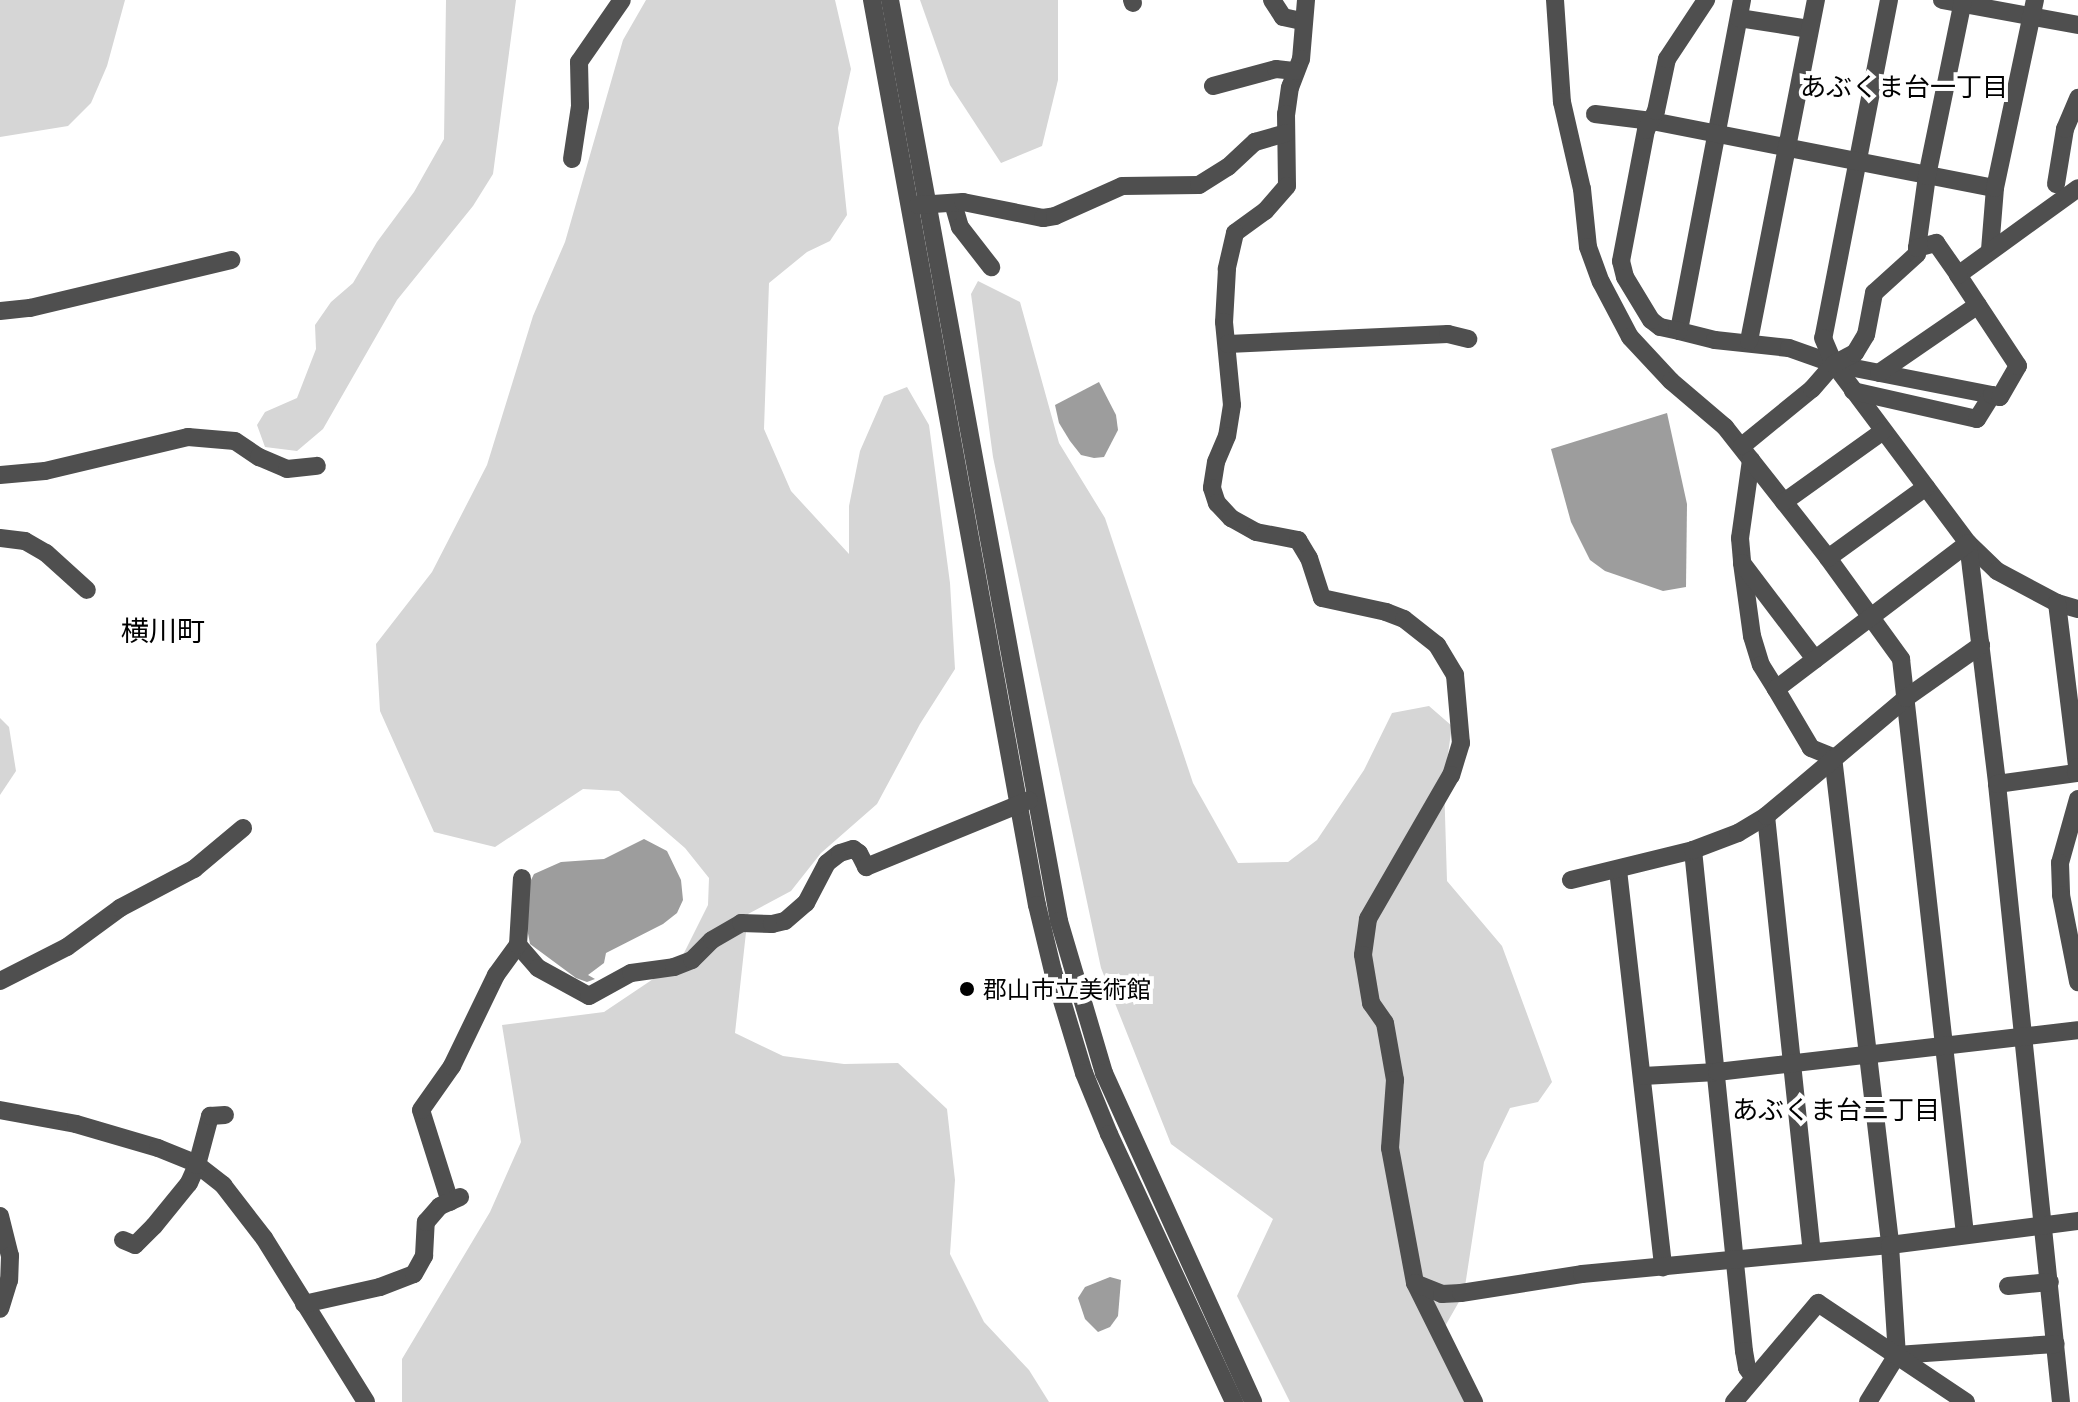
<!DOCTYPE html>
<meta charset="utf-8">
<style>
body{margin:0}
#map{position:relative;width:2078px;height:1402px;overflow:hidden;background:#fff;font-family:"Golos Text","Noto Sans JP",sans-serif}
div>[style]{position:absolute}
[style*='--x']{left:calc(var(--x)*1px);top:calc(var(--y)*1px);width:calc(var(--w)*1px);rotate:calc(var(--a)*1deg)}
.green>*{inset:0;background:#d6d6d6}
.water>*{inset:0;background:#9d9d9d}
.minor>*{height:18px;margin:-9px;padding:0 9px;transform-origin:9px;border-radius:9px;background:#4f4f4f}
.dots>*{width:22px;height:22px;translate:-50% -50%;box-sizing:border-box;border:4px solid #fff;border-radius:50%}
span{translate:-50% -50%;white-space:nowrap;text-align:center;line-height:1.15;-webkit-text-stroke:8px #fff;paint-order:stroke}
.poi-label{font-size:24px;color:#000}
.left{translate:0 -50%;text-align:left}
.neighbourhood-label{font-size:26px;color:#000}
.quarter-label{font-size:28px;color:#000}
</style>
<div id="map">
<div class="green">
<i style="clip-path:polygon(0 0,125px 0,107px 66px,91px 103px,68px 126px,0 137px)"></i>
<i style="clip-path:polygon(446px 0,516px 0,493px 174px,473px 206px,397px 300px,323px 429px,297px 451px,265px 447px,257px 425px,265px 412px,297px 398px,316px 349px,315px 325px,331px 302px,353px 283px,377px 242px,414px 192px,444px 139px)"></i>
<i style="clip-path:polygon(646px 0,835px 0,851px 69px,838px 128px,847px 215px,830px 241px,807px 252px,769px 283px,764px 429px,791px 491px,849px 554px,849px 506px,860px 451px,884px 396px,907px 387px,929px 425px,950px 583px,955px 669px,920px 724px,877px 804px,821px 853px,791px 891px,748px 914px,735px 1033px,783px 1056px,844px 1064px,898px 1063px,947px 1109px,955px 1180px,950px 1254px,984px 1322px,1029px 1370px,1049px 1402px,402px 1402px,402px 1359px,490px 1212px,521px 1142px,502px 1025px,604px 1012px,680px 961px,708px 905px,709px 878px,685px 848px,619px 791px,583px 789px,495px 847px,434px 832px,380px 711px,376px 644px,432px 572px,487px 465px,533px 316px,565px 242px,623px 40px)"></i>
<i style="clip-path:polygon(920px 0,1058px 0,1058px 80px,1042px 146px,1001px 163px,950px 85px)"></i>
<i style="clip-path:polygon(978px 281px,1020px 302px,1059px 443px,1105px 518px,1193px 783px,1238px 863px,1288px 862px,1317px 840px,1364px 770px,1392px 713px,1429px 706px,1452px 726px,1444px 782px,1447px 881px,1502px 946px,1552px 1082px,1538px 1102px,1510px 1108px,1484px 1162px,1464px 1293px,1444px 1328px,1465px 1402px,1290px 1402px,1237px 1296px,1273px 1219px,1171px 1144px,1101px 968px,993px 457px,971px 294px)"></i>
<i style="clip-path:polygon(0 718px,9px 727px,16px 771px,0 795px)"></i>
</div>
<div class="water">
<i style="clip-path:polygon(1099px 382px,1116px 415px,1118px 430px,1104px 457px,1094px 458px,1081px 455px,1070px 441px,1059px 423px,1055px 405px)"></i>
<i style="clip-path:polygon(1667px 413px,1687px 504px,1686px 587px,1663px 591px,1605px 571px,1590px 560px,1571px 522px,1551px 449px)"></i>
<i style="clip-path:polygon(644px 839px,667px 851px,681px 880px,683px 900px,677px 913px,663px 924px,606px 953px,604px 963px,588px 975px,595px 979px,587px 982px,576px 978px,530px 944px,526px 923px,529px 884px,534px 874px,561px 862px,604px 859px)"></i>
<i style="clip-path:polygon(1110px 1277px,1121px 1280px,1118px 1316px,1110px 1327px,1098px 1332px,1085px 1319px,1078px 1298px,1085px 1287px)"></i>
</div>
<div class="minor">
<i style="--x:872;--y:0;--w:920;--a:79.67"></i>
<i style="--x:1037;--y:905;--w:68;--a:76.4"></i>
<i style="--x:1053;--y:971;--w:107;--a:73.1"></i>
<i style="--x:1084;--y:1073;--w:66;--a:67.7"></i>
<i style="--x:1109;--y:1134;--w:296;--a:65"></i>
<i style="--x:890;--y:0;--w:936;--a:79.6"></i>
<i style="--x:1059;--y:921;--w:159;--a:73.5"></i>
<i style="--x:1104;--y:1073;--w:361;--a:65.6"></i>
<i style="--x:1132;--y:0;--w:3;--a:72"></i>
<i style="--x:1272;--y:0;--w:20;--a:57"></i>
<i style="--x:1283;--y:17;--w:19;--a:12"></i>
<i style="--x:1306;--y:0;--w:59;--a:94.8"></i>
<i style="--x:1301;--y:59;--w:30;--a:111"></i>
<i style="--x:1290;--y:87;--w:27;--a:98"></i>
<i style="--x:1286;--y:114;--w:72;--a:89.2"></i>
<i style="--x:1287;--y:186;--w:33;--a:131"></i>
<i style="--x:1265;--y:211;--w:37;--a:144"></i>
<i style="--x:1235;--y:233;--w:37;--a:103"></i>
<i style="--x:1227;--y:269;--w:53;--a:93.2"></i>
<i style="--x:1224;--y:322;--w:83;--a:84.5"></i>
<i style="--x:1232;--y:405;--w:31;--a:99"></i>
<i style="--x:1227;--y:436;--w:28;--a:113"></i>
<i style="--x:1216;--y:462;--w:26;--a:99"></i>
<i style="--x:1212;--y:488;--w:16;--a:72"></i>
<i style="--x:1217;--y:503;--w:21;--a:47"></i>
<i style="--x:1231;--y:518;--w:29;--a:29"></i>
<i style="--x:1256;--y:532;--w:43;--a:10.8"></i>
<i style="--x:1298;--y:540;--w:21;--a:59"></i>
<i style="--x:1309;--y:558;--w:42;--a:72"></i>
<i style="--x:1322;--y:598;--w:66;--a:12.3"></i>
<i style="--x:1386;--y:612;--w:19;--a:21"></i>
<i style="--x:1404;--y:619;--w:42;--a:38.2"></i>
<i style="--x:1437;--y:645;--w:35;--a:59"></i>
<i style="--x:1455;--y:675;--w:68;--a:85"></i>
<i style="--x:1461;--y:743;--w:34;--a:107"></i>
<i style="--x:1451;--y:775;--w:166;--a:120"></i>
<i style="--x:1368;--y:919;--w:36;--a:98"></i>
<i style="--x:1363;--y:955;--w:49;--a:80.5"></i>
<i style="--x:1371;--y:1003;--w:24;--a:55"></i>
<i style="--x:1385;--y:1023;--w:58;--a:80"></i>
<i style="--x:1395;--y:1080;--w:68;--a:94.2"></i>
<i style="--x:1390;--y:1148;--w:137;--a:79.5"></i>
<i style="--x:1415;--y:1283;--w:133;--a:63.6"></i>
<i style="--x:1555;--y:0;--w:102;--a:86.1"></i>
<i style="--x:1562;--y:102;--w:89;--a:77.1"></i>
<i style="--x:1582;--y:189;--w:58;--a:84.1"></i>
<i style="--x:1588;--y:247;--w:37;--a:70"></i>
<i style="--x:1601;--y:282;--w:62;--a:62.2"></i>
<i style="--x:1630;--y:337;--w:60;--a:47"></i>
<i style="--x:1671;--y:381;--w:71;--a:40.4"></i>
<i style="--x:1725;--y:427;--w:42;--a:51.8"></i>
<i style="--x:1751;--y:460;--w:79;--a:98"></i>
<i style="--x:1740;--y:538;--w:25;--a:85"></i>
<i style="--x:1742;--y:563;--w:74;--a:82.2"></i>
<i style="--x:1752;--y:636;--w:30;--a:73"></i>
<i style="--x:1761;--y:665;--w:28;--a:58"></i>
<i style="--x:1742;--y:0;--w:337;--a:100.8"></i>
<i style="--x:1679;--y:331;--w:37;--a:14"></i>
<i style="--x:1715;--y:340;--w:74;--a:6.2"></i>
<i style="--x:1789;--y:348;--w:48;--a:19.6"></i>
<i style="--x:1834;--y:364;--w:161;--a:11.1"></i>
<i style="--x:1889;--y:0;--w:344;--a:101"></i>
<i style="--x:1823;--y:338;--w:28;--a:67"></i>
<i style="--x:1834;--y:364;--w:224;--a:53.2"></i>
<i style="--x:1968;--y:543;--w:40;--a:44"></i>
<i style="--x:1997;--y:571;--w:68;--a:28.1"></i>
<i style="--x:2057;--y:603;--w:22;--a:16"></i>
<i style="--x:1942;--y:0;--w:138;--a:10.4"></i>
<i style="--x:1739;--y:18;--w:71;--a:8.9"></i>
<i style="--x:1213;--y:86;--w:65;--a:-15.1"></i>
<i style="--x:1276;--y:69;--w:20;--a:6"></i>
<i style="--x:1595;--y:114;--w:57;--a:7"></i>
<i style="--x:1652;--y:121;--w:349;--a:11.1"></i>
<i style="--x:572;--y:159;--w:54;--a:-81.4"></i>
<i style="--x:580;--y:106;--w:44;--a:-91.3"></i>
<i style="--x:579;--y:62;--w:75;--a:-55.3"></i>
<i style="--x:2056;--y:184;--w:56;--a:-80.7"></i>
<i style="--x:2065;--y:129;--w:34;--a:-67"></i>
<i style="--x:953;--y:203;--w:25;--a:74"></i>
<i style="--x:960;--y:227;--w:51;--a:52.2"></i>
<i style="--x:918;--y:205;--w:45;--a:-3.8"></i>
<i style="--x:963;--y:202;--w:82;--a:11.3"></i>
<i style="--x:1043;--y:218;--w:12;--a:-9"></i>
<i style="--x:1055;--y:216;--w:73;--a:-24.1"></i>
<i style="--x:1122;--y:186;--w:77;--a:-0.7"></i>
<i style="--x:1199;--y:185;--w:34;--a:-32"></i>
<i style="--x:1228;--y:167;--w:37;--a:-43"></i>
<i style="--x:1255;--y:142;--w:32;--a:-16"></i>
<i style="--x:1917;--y:248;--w:73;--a:-82.1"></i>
<i style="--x:1927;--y:176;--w:180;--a:-78.4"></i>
<i style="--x:1990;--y:250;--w:62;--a:-85.4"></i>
<i style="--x:1995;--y:188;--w:192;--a:-78"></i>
<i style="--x:0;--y:311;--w:30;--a:-6"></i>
<i style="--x:30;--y:308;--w:207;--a:-13.4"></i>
<i style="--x:1679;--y:331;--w:19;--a:-168"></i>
<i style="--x:1660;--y:327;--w:11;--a:-142"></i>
<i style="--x:1651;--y:320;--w:50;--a:-121.2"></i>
<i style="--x:1625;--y:277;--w:16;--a:-104"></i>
<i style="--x:1621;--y:261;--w:133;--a:-79.2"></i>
<i style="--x:1646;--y:130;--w:21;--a:-62"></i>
<i style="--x:1656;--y:111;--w:53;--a:-78.1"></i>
<i style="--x:1667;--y:59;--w:71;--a:-56.5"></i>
<i style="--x:1749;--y:341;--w:348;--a:-78.9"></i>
<i style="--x:1228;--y:344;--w:220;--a:-2.6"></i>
<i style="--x:1448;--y:334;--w:21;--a:14"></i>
<i style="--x:1879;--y:373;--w:120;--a:-34.5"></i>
<i style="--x:1853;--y:391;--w:127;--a:12.7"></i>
<i style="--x:1977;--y:419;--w:28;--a:-58"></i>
<i style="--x:1992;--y:395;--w:8;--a:14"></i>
<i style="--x:2000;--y:397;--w:36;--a:-60"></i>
<i style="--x:2018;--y:366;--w:109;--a:-123.4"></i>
<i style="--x:1958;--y:275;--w:148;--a:-35.9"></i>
<i style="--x:1742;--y:446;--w:90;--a:-39.2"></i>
<i style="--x:1812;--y:389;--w:33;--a:-49"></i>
<i style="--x:1834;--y:364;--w:24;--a:-28"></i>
<i style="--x:1855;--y:353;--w:21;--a:-59"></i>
<i style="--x:1866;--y:335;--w:43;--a:-79.2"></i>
<i style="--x:1874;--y:293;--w:58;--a:-42.2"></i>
<i style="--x:1917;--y:254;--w:6;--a:-90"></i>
<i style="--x:1917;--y:248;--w:20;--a:-15"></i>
<i style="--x:1936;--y:243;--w:39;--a:55"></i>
<i style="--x:1751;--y:460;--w:125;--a:51.8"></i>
<i style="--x:1828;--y:558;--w:125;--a:54.1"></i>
<i style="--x:1901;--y:659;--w:579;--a:83.65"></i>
<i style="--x:0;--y:475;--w:45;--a:-5.1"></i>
<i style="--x:45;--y:471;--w:147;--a:-13.4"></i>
<i style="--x:188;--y:437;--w:47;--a:4.9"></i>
<i style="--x:235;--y:441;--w:29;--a:34"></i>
<i style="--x:259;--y:457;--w:30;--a:23"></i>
<i style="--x:287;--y:469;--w:30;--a:-6"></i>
<i style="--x:1784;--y:502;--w:122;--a:-35.6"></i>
<i style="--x:0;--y:538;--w:25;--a:7"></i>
<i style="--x:25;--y:541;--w:24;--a:30"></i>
<i style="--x:46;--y:553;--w:55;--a:42.1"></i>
<i style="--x:1968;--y:543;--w:243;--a:83.1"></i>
<i style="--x:1997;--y:784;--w:621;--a:84.09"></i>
<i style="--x:1828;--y:558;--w:121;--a:-35.9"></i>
<i style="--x:1742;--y:563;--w:121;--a:52.8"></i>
<i style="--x:2057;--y:603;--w:164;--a:83"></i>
<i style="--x:1833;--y:757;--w:491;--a:83.3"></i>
<i style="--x:1890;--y:1245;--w:110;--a:86.4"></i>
<i style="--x:1897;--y:1355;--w:55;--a:121.7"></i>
<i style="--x:1833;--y:757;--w:24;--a:-158"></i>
<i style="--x:1811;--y:748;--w:69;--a:-120.7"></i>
<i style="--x:1776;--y:689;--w:241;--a:-37.2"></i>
<i style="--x:1997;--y:784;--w:80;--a:-7.9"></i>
<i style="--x:2076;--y:773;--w:6;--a:-72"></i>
<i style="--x:2078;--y:799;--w:66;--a:105.7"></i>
<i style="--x:2060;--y:863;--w:32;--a:88"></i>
<i style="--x:2061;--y:895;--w:89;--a:78.9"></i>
<i style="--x:1766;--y:816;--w:437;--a:84"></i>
<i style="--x:1693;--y:850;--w:504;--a:84.19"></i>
<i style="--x:1744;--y:1351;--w:17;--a:80"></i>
<i style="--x:1747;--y:1368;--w:12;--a:55"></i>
<i style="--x:1618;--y:870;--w:400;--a:83.5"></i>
<i style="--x:1571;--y:880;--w:126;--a:-13.8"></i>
<i style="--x:1693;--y:850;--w:48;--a:-20.7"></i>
<i style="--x:1738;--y:833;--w:33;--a:-31"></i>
<i style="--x:1766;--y:816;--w:183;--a:-40.1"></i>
<i style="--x:1906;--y:698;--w:92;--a:-35.2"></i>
<i style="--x:518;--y:945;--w:30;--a:49"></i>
<i style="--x:538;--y:968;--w:58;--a:28.8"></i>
<i style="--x:589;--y:996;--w:48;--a:-28.7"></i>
<i style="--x:631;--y:973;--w:43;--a:-7.9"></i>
<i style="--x:674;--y:967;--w:19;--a:-21"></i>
<i style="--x:692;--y:960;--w:28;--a:-45"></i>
<i style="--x:712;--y:940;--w:34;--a:-30"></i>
<i style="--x:741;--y:923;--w:31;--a:2"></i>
<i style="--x:772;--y:924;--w:13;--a:-13"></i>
<i style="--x:785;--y:921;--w:28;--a:-41"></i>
<i style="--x:806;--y:903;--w:45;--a:-62.3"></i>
<i style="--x:827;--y:863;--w:16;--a:-38"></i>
<i style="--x:840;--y:853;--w:14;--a:-17"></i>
<i style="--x:853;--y:849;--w:7;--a:34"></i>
<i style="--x:859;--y:853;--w:16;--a:63"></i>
<i style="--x:866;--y:867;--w:176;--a:-22.3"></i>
<i style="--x:0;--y:981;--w:75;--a:-26.9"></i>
<i style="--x:67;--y:947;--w:66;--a:-36.3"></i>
<i style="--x:120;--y:908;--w:84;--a:-27.8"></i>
<i style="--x:194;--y:869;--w:64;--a:-39.9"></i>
<i style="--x:1643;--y:1076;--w:74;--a:-3.1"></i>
<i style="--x:1717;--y:1072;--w:363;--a:-6.6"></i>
<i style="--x:0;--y:1110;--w:77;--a:10.4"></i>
<i style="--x:76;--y:1124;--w:85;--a:16.3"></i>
<i style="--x:158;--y:1148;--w:40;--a:22"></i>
<i style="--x:195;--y:1163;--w:36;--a:38"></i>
<i style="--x:223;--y:1185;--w:67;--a:52.3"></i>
<i style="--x:264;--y:1238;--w:193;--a:58.1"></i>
<i style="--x:450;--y:1202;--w:96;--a:-107.5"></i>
<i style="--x:421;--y:1110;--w:54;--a:-54.8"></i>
<i style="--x:452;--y:1066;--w:101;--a:-64.2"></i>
<i style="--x:496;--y:975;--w:37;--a:-54"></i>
<i style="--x:518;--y:945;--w:67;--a:-86.6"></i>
<i style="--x:0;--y:1216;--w:41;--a:76"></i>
<i style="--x:10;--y:1256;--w:24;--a:92"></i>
<i style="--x:9;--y:1280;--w:30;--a:107"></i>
<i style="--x:123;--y:1240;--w:13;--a:23"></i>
<i style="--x:135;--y:1245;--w:27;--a:-45"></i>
<i style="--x:154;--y:1226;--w:55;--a:-50.9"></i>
<i style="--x:189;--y:1183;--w:20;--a:-66"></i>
<i style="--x:197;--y:1165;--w:51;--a:-75.1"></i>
<i style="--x:210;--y:1116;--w:15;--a:-4"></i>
<i style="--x:1415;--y:1283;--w:29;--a:22"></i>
<i style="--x:1442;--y:1294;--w:19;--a:-3"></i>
<i style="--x:1461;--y:1293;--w:122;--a:-8.9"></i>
<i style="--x:1582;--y:1274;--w:309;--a:-5.4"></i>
<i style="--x:1890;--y:1245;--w:190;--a:-7.3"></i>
<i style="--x:2008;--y:1286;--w:42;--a:-5.4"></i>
<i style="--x:304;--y:1304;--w:78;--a:-12.6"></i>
<i style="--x:380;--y:1287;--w:36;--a:-21"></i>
<i style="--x:414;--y:1274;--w:21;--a:-61"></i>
<i style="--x:424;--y:1256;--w:34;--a:-87"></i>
<i style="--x:426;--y:1222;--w:21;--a:-49"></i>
<i style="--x:440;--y:1206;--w:22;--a:-24"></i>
<i style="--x:1897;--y:1355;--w:159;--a:-4"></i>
<i style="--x:1734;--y:1402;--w:130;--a:-49.7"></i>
<i style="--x:1818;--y:1303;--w:178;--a:33.8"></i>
</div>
<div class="dots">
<i style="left:967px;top:989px;background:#000"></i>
</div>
<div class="poi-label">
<span class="left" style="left:983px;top:989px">郡山市立美術館</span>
</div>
<div class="neighbourhood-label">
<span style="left:1904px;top:87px">あぶくま台一丁目</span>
<span style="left:1836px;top:1110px">あぶくま台二丁目</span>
</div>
<div class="quarter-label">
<span style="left:163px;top:631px">横川町</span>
</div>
</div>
